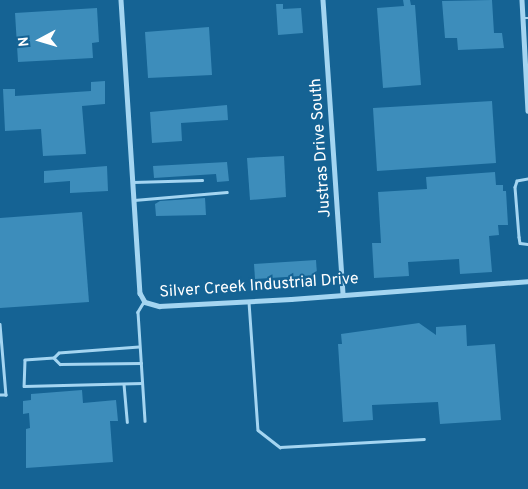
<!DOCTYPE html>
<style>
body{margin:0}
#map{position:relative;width:528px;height:489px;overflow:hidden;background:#156394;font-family:Overpass,sans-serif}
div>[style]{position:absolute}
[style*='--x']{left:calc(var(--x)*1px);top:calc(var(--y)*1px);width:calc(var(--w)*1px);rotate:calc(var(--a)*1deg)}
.building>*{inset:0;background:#3d8dbb}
.lane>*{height:2.5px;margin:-1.25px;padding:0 1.25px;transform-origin:1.25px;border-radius:1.25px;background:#a4d5f1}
.street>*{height:4.5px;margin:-2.25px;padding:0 2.25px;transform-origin:2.25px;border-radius:2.25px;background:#a4d5f1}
span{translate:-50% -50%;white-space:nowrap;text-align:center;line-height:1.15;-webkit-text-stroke:4px #156394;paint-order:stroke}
.street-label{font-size:16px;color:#fff}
.north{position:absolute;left:15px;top:15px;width:50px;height:50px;-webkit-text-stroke:4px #156394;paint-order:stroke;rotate:264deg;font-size:14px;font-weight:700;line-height:20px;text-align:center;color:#fff}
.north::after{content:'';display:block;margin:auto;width:18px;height:22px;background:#fff;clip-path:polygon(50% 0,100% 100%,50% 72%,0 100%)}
</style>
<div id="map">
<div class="building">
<i style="clip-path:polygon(403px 0,410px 0,411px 5px,415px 5px,421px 85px,383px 88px,377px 8px,404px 6px)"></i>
<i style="clip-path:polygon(492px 0,494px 33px,502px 33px,504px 48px,458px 50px,457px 38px,445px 38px,442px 1px)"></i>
<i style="clip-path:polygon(276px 4px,283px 4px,283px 9px,301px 8px,303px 33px,278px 35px)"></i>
<i style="clip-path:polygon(97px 8px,99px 42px,92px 43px,93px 58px,18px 62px,15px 13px)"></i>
<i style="clip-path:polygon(209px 27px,212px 75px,148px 78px,145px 32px)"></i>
<i style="clip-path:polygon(105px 81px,105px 104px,82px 106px,86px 154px,43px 156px,41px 129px,5px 131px,3px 89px,15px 89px,15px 96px,91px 91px,91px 82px)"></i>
<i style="clip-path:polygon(492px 101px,496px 163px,377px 171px,373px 108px)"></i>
<i style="clip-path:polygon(227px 105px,228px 120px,181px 123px,182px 141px,152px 143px,150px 112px)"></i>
<i style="clip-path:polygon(284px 156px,286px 197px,250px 200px,247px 158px)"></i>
<i style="clip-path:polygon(227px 162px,229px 181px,217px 182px,216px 174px,154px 178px,153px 166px)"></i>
<i style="clip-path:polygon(107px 166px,108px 191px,70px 193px,70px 181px,44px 183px,44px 171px)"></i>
<i style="clip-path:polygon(495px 172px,496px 185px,503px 185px,503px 191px,506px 191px,508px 225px,498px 225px,499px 235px,489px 236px,492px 272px,460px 274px,459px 259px,408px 262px,409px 276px,374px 278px,372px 243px,381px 243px,378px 192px,427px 189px,426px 177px)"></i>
<i style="clip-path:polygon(205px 198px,206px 215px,156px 216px,155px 204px,160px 201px)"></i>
<i style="clip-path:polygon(82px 212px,89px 302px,0 308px,0 218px)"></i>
<i style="clip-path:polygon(316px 260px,317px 275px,255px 279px,254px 264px)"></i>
<i style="clip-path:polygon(419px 323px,436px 335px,436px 327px,466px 325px,467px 346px,495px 344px,501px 420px,440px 424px,438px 402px,372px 405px,373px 420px,343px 422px,338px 344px,342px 344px,341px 334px)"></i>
<i style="clip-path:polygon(82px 390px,83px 403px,116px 400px,118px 421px,110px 421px,113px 462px,26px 468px,26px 429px,30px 428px,29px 413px,23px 414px,23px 401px,31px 400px,31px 394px)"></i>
</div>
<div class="lane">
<i style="--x:523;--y:18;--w:5;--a:0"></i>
<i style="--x:528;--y:179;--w:11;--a:170"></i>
<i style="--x:517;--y:181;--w:6;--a:108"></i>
<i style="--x:515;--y:187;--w:50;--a:85.4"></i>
<i style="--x:519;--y:237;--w:6;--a:81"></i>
<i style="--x:520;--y:243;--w:8;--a:7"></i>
<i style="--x:133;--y:182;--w:69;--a:-1.7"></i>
<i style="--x:134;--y:200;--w:93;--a:-4.9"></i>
<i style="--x:144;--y:302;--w:12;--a:121"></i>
<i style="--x:138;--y:312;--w:109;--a:86.3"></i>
<i style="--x:249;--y:302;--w:128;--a:86"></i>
<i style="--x:258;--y:430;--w:28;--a:38"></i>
<i style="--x:280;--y:447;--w:144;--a:-3.2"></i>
<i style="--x:0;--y:324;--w:71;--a:85.2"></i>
<i style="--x:6;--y:395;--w:6;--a:180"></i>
<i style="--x:139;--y:347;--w:80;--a:175.7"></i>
<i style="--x:59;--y:353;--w:7;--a:135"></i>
<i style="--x:54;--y:358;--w:29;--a:176"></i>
<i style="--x:25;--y:360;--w:26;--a:92"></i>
<i style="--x:24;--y:386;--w:118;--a:-1.5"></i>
<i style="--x:55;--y:359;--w:7;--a:45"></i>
<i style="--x:60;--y:364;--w:81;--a:-0.7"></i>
<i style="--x:124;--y:384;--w:38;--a:85"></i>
</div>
<div class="street">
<i style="--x:121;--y:0;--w:294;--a:86.3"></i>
<i style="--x:140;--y:293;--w:10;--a:61"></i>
<i style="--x:145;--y:302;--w:15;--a:16"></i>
<i style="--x:159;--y:306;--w:132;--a:-3"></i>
<i style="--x:291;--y:299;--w:238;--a:-4.3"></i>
<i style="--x:323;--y:0;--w:294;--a:86.1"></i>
<i style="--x:522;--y:0;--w:111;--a:86.9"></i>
</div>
<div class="street-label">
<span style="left:321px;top:148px;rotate:-94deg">Justras Drive South</span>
<span style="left:259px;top:286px;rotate:-4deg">Silver Creek Industrial Drive</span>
</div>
<div class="north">N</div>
</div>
